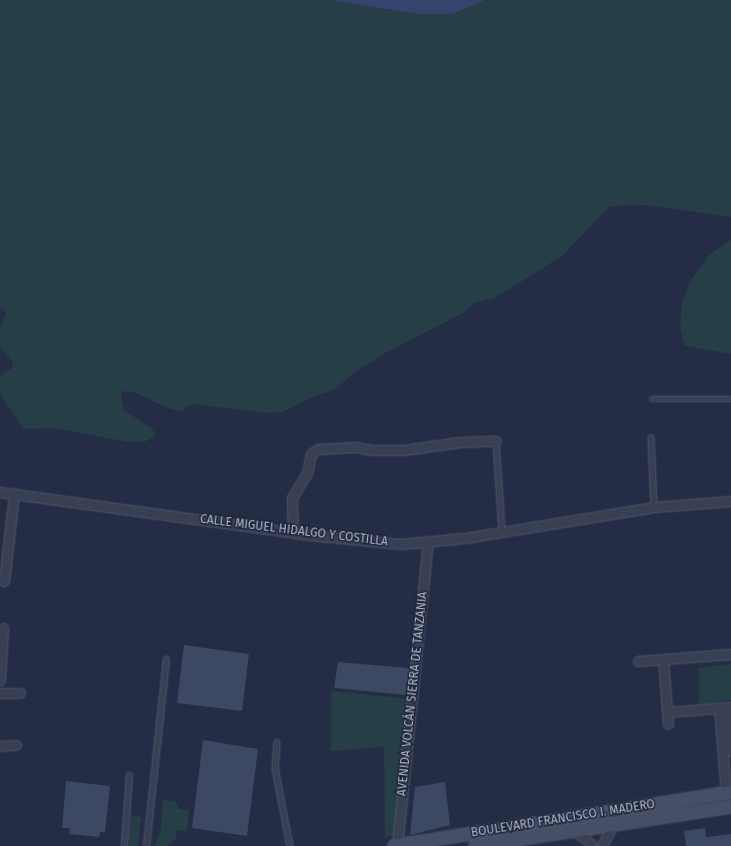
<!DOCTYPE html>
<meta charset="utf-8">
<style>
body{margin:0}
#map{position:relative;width:731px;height:846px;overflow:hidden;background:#242d45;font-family:"Fira Sans",sans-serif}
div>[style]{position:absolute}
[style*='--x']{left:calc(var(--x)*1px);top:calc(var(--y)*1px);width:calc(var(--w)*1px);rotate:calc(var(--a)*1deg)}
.green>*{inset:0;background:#263e46}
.water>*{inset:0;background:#34446c}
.building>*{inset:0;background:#3d4863}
.roads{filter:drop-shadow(0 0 1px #51586c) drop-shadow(0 0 1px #51586c)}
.lane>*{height:4.5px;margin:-2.25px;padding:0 2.25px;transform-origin:2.25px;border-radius:2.25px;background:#394054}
.street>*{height:9px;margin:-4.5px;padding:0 4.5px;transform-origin:4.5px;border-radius:4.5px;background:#394054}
.secondary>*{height:12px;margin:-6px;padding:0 6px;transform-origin:6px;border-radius:6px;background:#464e68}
span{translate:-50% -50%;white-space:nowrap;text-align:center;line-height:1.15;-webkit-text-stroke:3px #1d253a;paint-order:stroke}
.street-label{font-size:12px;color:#b6bcce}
</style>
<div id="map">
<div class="green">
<i style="clip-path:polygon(0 0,329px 0,418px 14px,453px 14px,485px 0,731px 0,731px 217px,646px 205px,610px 206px,562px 256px,495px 298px,474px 303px,465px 312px,385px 353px,354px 373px,334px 390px,310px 398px,283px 412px,265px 413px,194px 404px,188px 405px,183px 412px,165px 407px,136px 393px,123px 391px,121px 397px,124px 410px,152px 429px,156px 434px,152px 438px,146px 441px,128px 442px,55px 428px,28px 429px,22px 427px,0 394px,0 376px,12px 368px,13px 362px,0 348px,0 328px,6px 313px,0 308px)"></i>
<i style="clip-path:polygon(731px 240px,731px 354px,685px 346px,680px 328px,682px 303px,690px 281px,709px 255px)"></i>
<i style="clip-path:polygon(731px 664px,731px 700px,699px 705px,699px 668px)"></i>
<i style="clip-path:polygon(331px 691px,409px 699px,398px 835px,385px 837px,384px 747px,331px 751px)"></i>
<i style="clip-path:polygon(163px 800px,175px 801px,179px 809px,189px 810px,187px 831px,177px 830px,176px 838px,168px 846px,155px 846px,161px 829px)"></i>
<i style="clip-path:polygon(131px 816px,141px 817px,138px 846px,129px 846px)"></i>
</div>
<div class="water">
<i style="clip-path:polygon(329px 0,485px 0,453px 14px,418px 14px)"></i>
</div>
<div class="building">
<i style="clip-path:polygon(184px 645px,249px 654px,242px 711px,177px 703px)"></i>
<i style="clip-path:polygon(338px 662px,409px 668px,406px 695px,334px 688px)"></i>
<i style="clip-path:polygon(203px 740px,258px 749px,247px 836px,192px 828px)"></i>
<i style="clip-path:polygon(66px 781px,110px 786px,105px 832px,100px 832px,99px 837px,69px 834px,70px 828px,62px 828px)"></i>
<i style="clip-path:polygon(445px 782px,450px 825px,410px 835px,415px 787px)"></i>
<i style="clip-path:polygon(705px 828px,706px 837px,731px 834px,731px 846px,686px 846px,684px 831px)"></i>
</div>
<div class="roads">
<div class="lane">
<i style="--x:652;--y:399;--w:79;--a:0"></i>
<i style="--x:651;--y:437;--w:70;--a:87.5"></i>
<i style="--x:496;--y:441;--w:91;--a:86.2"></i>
<i style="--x:277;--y:742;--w:26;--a:94"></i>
<i style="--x:275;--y:768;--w:79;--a:79.1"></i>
<i style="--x:124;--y:846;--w:71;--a:-86"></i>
<i style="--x:146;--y:846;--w:188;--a:-83.9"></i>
</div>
<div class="street">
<i style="--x:0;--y:492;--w:312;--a:7.9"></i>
<i style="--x:309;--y:535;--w:91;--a:5.6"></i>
<i style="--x:400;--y:544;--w:65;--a:-5.3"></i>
<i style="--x:465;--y:538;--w:192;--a:-9.3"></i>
<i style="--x:654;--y:507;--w:77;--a:-4.5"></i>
<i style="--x:293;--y:533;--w:35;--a:-92"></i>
<i style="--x:292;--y:498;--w:29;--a:-59"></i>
<i style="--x:307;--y:473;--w:19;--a:-78"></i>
<i style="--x:311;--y:454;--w:9;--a:-36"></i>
<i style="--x:318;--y:449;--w:38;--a:-3"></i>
<i style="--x:356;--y:447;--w:16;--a:11"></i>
<i style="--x:372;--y:450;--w:32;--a:0"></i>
<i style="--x:404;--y:450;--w:57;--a:-8.1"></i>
<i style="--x:460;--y:442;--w:36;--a:-2"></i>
<i style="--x:4;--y:581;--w:88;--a:-83.4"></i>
<i style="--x:663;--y:659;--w:65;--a:85.6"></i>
<i style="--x:638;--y:661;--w:93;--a:-4.3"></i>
<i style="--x:0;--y:680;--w:52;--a:-86.7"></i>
<i style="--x:0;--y:693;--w:20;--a:0"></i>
<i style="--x:728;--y:707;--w:44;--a:86.1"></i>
<i style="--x:719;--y:708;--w:85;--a:85.3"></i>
<i style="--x:668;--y:712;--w:63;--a:-4.5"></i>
<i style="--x:0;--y:746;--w:16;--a:-4"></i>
<i style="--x:573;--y:831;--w:15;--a:32"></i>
<i style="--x:586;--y:839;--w:9;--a:49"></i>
<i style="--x:397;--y:846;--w:306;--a:-84.2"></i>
<i style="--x:602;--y:846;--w:22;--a:-63"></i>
</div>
<div class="secondary">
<i style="--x:394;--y:846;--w:341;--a:-9.1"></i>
<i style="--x:475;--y:846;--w:259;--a:-8.7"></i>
</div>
</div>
<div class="street-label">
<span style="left:294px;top:531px;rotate:7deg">CALLE MIGUEL HIDALGO Y COSTILLA</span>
<span style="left:413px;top:694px;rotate:-84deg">AVENIDA VOLCÁN SIERRA DE TANZANIA</span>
<span style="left:563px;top:819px;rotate:-9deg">BOULEVARD FRANCISCO I. MADERO</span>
</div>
</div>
